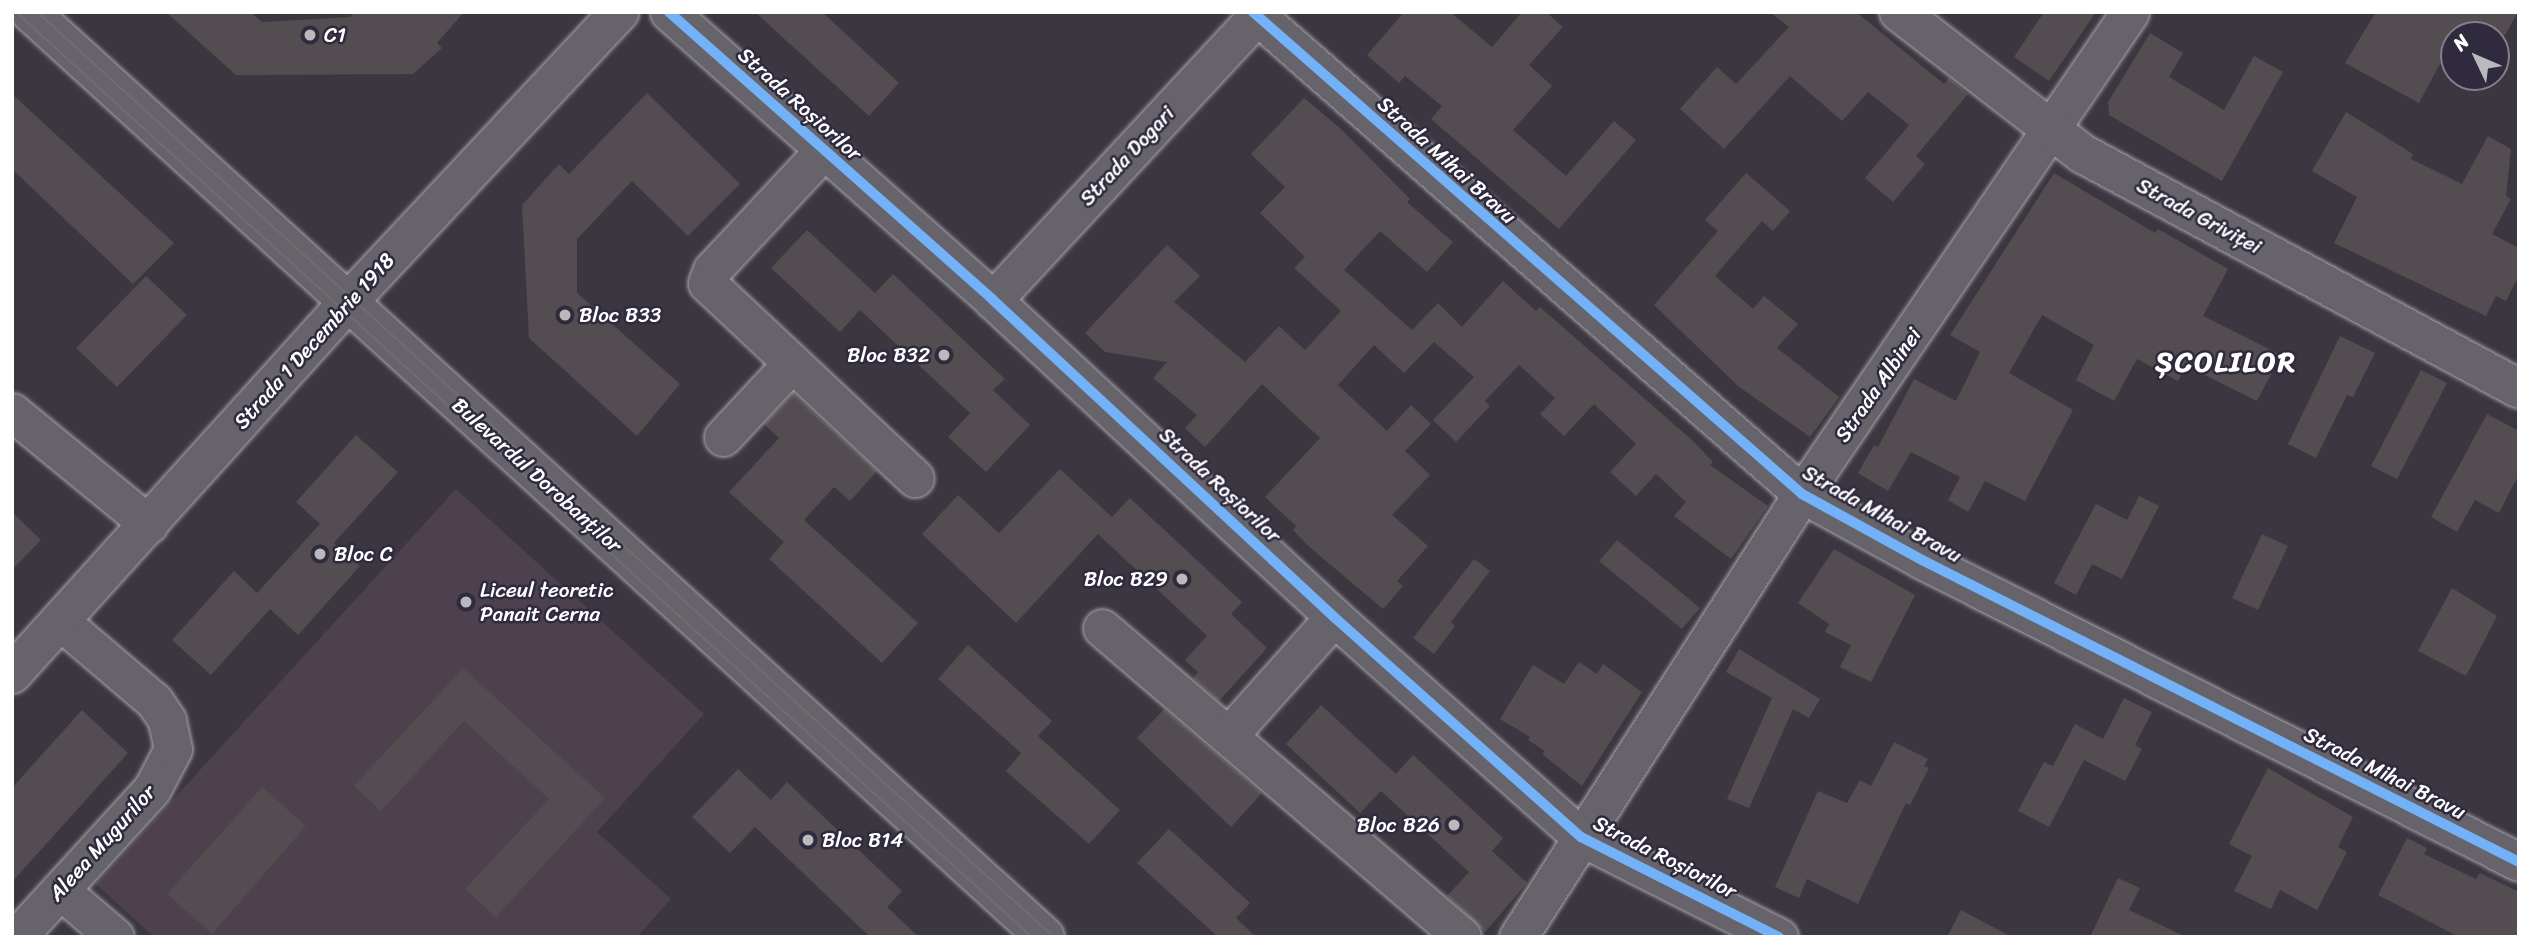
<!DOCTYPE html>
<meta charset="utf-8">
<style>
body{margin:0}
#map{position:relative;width:2531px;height:949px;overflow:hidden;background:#3b3640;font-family:Sriracha,sans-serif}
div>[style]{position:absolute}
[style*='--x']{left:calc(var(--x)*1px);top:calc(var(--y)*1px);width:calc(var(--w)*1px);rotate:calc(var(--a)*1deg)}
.built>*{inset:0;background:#4c414d}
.building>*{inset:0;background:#534d51}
.roads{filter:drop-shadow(0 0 2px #a7a5a9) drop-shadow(0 0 2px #a7a5a9)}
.minor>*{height:37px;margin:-18.5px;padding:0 18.5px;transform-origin:18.5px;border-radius:18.5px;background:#66646a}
.major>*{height:38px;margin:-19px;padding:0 19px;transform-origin:19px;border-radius:19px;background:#66646a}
.tram>*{height:2px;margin:-1px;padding:0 1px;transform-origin:1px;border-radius:1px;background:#706d73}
.cycleway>*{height:10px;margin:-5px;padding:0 5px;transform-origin:5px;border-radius:5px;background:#73b2f8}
.dots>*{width:19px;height:19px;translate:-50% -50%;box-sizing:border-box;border:4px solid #2f2a3d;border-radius:50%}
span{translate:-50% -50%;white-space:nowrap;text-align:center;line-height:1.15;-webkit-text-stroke:5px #2f2a3d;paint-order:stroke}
.poi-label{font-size:21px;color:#fff}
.left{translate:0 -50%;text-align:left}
.right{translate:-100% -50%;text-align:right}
.street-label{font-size:21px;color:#fff}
.district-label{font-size:28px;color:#fff;font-weight:700;letter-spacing:2px}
.frame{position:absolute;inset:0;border:14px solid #fff;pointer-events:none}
.north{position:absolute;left:2440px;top:21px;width:70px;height:70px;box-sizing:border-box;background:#2f2a3d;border:2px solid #827f8b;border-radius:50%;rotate:314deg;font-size:19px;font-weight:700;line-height:28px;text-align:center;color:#fff}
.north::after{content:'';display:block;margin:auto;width:24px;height:32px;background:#bab9bc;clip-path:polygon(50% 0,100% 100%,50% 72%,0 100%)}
</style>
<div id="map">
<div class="built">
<i style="clip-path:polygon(456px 489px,704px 714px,597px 832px,671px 899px,637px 937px,154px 937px,96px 884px)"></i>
</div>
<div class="building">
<i style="clip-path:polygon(166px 12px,250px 12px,262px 22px,350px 17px,354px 12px,464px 12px,437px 43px,442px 48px,413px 74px,236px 75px)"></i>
<i style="clip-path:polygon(755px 12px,822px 12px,899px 83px,869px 116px)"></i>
<i style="clip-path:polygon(1404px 12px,1450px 12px,1492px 47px,1522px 12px,1546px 12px,1563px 27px,1529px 65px,1552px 86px,1513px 130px,1566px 176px,1614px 121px,1636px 140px,1559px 229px,1431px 119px,1442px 106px,1405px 76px,1399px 83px,1367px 55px)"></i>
<i style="clip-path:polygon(1770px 12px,1856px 12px,1944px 84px,1949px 78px,1968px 94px,1916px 156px,1925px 164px,1893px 202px,1865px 178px,1909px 125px,1868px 92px,1842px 121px,1790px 76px,1724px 149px,1680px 109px,1717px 67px,1736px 84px,1789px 27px)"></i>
<i style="clip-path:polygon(2044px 12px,2096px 12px,2049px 81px,2014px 57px)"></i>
<i style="clip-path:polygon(2376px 12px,2518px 12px,2505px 35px,2454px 35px,2454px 70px,2441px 62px,2419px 103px,2345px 63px)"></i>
<i style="clip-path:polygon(2150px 33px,2183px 53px,2169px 77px,2224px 110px,2254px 56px,2283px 72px,2222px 181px,2109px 115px,2108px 102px)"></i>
<i style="clip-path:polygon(647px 93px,740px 184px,688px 236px,632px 181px,577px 239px,577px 293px,680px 384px,637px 436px,529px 338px,522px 205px,559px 164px,569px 174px)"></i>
<i style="clip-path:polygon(12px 94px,174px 243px,133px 284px,12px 169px)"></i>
<i style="clip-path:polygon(1304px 98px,1341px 129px,1410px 199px,1407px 202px,1453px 242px,1427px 272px,1380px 231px,1344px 270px,1412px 330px,1438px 303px,1462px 327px,1503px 281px,1536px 311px,1540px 307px,1693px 441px,1713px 462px,1710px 465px,1768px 506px,1731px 559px,1674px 516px,1686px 502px,1656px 474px,1636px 496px,1610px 472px,1636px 444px,1594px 404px,1564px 436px,1540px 414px,1555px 398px,1519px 365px,1485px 401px,1490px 406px,1456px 442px,1433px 420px,1474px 377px,1434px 342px,1404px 373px,1374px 345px,1338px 385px,1387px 431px,1411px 405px,1431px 424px,1405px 451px,1430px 475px,1392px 515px,1428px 546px,1397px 581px,1403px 586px,1383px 609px,1307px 545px,1293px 530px,1296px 526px,1265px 497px,1320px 438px,1262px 384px,1205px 447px,1185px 428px,1197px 415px,1153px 378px,1167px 362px,1105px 352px,1085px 333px,1167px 245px,1200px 276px,1174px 302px,1245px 362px,1279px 326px,1305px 350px,1341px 311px,1294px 268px,1305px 257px,1260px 213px,1285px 187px,1251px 154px)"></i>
<i style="clip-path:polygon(2346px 112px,2413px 154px,2411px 159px,2462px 184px,2488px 136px,2511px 149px,2506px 196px,2511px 199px,2492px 234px,2519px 248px,2519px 275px,2506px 301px,2496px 296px,2486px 316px,2334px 243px,2357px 197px,2312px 171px)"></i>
<i style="clip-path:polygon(1746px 173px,1790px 211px,1773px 231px,1762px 221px,1715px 276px,1753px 309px,1764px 296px,1798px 324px,1777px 348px,1839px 397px,1810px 437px,1738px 386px,1654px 305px,1718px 231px,1705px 220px)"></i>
<i style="clip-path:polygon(2054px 173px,2155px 233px,2158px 229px,2228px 269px,2203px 316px,2281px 355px,2257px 401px,2186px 366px,2178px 381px,2137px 359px,2114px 401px,2076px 380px,2094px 345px,2042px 315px,2009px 373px,2073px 410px,2025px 501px,1985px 481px,1968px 512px,1948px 500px,1960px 477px,1911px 452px,1888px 491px,1858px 473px,1874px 445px,1878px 447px,1914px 379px,1956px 401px,1980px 352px,1950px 335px)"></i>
<i style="clip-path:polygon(807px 230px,875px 293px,893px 274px,1005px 379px,993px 390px,1030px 425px,986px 472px,948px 437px,970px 413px,860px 310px,840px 332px,771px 268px)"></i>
<i style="clip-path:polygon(146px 276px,187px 315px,117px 387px,76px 348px)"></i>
<i style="clip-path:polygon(2340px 336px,2375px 353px,2353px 397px,2347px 395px,2316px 458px,2288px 444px)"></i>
<i style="clip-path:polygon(2421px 370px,2447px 383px,2397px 479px,2371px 466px)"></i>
<i style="clip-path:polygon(793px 393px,877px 471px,850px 501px,834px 487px,804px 520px,918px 623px,882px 663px,769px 559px,784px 542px,729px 492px,779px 438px,764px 424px)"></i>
<i style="clip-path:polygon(2487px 414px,2519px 431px,2519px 474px,2499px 513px,2475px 500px,2457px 532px,2431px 517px)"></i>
<i style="clip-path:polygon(356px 435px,398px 472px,334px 543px,360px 566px,298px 635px,270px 609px,211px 675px,172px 640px,234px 571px,257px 593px,320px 524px,296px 502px)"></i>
<i style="clip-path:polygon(1060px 469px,1112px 517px,1130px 498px,1242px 602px,1231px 614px,1267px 648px,1219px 701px,1193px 678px,1198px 672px,1185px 660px,1207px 636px,1098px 534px,1016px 623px,922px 534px,958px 495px,999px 533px)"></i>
<i style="clip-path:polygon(2139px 496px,2159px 506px,2122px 579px,2092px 564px,2076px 595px,2054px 583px,2096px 504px,2127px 520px)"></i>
<i style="clip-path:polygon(12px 512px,41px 540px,12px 570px)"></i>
<i style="clip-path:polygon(2262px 534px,2288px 546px,2258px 610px,2232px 598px)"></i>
<i style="clip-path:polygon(1617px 540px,1700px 608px,1682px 629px,1599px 561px)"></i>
<i style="clip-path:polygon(1834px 549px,1915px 595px,1871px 682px,1840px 667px,1851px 645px,1825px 632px,1829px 624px,1798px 603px)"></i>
<i style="clip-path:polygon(1474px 559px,1490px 571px,1451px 622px,1455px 626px,1434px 654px,1413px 638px)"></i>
<i style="clip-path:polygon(2452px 588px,2497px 616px,2466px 676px,2418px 651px)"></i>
<i style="clip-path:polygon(968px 645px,1052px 721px,1038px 736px,1120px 810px,1089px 844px,1006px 771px,1021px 753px,938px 679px)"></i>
<i style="clip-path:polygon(1739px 649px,1820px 699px,1809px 718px,1793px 709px,1749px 808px,1727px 799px,1772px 698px,1726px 672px)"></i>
<i style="clip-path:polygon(1579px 662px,1597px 674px,1603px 664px,1642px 692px,1582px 786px,1542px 754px,1545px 751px,1528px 740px,1530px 737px,1500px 719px,1533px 665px,1564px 684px)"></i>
<i style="clip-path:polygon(463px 668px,605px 798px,496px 917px,465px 889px,549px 799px,464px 721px,381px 811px,354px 786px)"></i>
<i style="clip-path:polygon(2124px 698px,2152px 712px,2135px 745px,2142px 749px,2125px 781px,2084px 760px,2049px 827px,2018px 811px,2044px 762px,2053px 766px,2075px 724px,2103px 739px)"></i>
<i style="clip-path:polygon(1321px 705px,1396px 774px,1413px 755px,1503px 838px,1492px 851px,1527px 883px,1485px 932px,1447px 896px,1469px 872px,1381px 791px,1360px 813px,1286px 744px)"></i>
<i style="clip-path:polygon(1164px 709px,1262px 793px,1231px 827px,1137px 738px)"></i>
<i style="clip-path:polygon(82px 710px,128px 753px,12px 882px,12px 788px)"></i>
<i style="clip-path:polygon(1894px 742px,1928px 759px,1924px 766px,1929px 768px,1910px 805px,1906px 803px,1858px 904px,1807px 879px,1799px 898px,1775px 887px,1818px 791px,1847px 803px,1860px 780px,1871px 786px)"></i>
<i style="clip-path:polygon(2268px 768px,2353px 817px,2338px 847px,2347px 852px,2317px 910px,2280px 890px,2271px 909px,2234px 891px,2252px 856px,2229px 844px)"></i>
<i style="clip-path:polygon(738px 769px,771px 800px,787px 782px,902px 891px,887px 907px,919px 937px,870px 937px,755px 827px,730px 853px,692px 817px)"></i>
<i style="clip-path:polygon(262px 787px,306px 826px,212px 934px,167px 894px)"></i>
<i style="clip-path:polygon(1169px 829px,1250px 903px,1236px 918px,1256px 937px,1218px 937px,1137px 863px)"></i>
<i style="clip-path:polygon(2407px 838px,2427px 848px,2424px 854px,2476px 879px,2480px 873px,2519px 892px,2519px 937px,2459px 937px,2378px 895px)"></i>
<i style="clip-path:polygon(2118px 878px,2140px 888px,2129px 910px,2186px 937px,2090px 937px)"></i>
<i style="clip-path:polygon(1961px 910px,2012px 937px,1947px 937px)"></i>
</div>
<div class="roads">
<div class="minor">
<i style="--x:669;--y:12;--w:433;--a:41.6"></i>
<i style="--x:993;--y:300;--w:466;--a:42.9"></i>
<i style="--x:1334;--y:617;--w:331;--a:41.7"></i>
<i style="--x:1581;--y:837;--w:222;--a:26.8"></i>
<i style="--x:1253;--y:12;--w:731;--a:41.28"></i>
<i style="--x:1802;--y:494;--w:137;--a:28.8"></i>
<i style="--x:1922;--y:560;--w:669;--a:26.83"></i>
<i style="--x:823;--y:151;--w:163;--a:133"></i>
<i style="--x:712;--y:270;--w:14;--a:111"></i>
<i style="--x:707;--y:283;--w:285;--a:43.2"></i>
<i style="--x:993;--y:300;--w:393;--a:-47.1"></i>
<i style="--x:12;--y:412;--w:177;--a:39.3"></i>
<i style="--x:723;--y:437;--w:100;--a:-47"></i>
<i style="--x:1102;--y:628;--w:474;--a:40.6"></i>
<i style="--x:1228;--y:736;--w:159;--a:-48.3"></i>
<i style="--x:60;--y:890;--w:72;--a:40.5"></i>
<i style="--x:17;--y:937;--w:200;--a:-47.6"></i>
<i style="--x:152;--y:789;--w:45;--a:-62.3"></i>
<i style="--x:173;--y:749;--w:30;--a:-102"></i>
<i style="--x:167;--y:720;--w:23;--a:-124"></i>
<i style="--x:154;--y:701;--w:123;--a:-139.6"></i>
<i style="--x:1518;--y:937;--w:526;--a:-57.34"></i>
<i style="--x:1802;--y:494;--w:583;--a:-55.76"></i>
</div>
<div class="major">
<i style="--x:30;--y:12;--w:1373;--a:42.34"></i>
<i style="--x:1899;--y:12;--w:232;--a:37.7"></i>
<i style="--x:2083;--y:154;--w:495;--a:28.3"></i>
<i style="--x:12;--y:674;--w:503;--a:-47.9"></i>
<i style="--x:349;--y:301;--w:396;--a:-46.9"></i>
</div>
</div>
<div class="tram">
<i style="--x:16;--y:12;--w:1374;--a:42.32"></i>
<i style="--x:37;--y:12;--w:1375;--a:42.29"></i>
</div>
<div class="cycleway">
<i style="--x:669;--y:12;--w:433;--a:41.6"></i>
<i style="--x:993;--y:300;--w:466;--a:42.9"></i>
<i style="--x:1334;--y:617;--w:331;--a:41.7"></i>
<i style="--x:1581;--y:837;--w:222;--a:26.8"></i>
<i style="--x:1253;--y:12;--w:731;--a:41.28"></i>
<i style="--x:1802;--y:494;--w:137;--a:28.8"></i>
<i style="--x:1922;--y:560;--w:669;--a:26.83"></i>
</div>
<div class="dots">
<i style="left:310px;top:35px;background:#bab9bc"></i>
<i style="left:565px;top:315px;background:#bab9bc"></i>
<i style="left:944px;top:355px;background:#bab9bc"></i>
<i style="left:320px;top:554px;background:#bab9bc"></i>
<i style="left:1182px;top:579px;background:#bab9bc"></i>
<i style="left:466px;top:602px;background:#bab9bc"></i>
<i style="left:1454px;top:825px;background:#bab9bc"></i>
<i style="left:808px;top:840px;background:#bab9bc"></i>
</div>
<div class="poi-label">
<span class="left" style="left:324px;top:35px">C1</span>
<span class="left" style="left:579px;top:315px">Bloc B33</span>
<span class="right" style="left:930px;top:355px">Bloc B32</span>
<span class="left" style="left:334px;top:554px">Bloc C</span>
<span class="right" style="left:1168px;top:579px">Bloc B29</span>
<span class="left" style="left:480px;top:602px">Liceul teoretic<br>Panait Cerna</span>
<span class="right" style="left:1440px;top:825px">Bloc B26</span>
<span class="left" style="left:822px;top:840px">Bloc B14</span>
</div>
<div class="street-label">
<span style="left:800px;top:104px;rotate:42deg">Strada Roșiorilor</span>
<span style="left:1127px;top:156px;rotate:-47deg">Strada Dogari</span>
<span style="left:1447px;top:160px;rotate:42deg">Strada Mihai Bravu</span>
<span style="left:2199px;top:216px;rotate:28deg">Strada Griviței</span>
<span style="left:314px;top:341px;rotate:-48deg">Strada 1 Decembrie 1918</span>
<span style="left:1878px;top:385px;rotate:-55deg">Strada Albinei</span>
<span style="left:537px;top:475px;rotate:42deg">Bulevardul Dorobanților</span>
<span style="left:1220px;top:485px;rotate:43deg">Strada Roșiorilor</span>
<span style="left:1882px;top:514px;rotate:29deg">Strada Mihai Bravu</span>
<span style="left:2385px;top:773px;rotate:27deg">Strada Mihai Bravu</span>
<span style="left:102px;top:843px;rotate:-48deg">Aleea Mugurilor</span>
<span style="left:1665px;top:857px;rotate:27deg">Strada Roșiorilor</span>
</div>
<div class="district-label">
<span style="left:2226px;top:362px">ȘCOLILOR</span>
</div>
<div class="frame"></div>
<div class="north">N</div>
</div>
